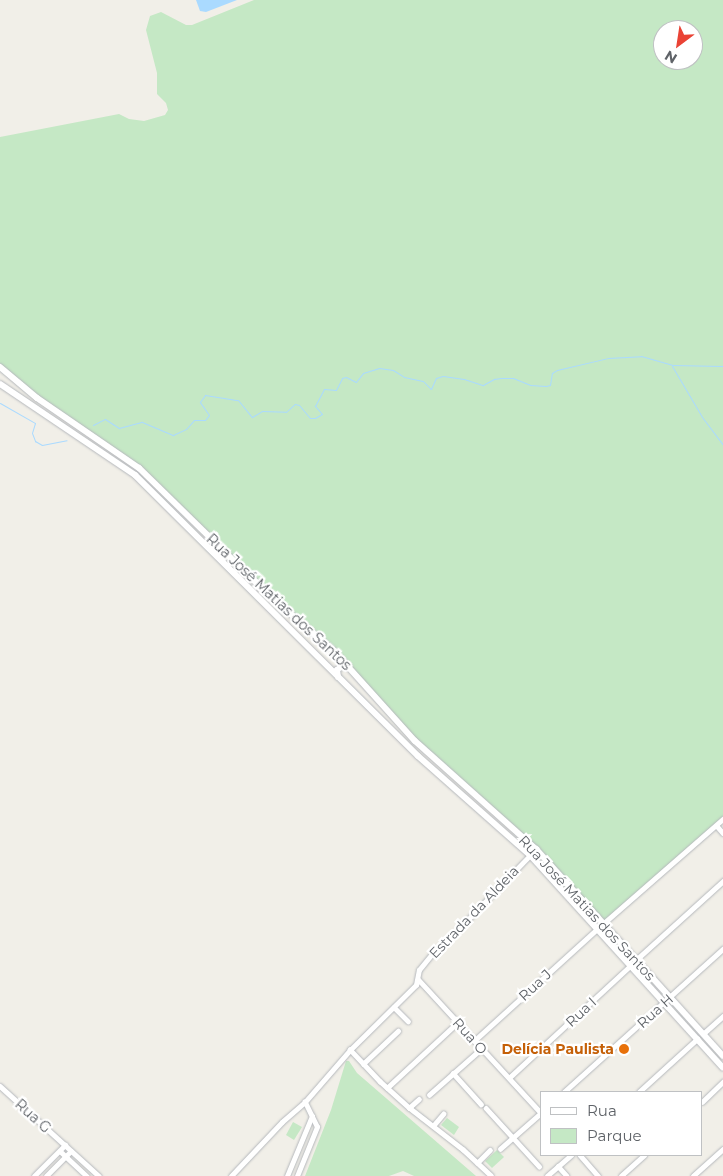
<!DOCTYPE html>
<meta charset="utf-8">
<style>
body{margin:0}
#map{position:relative;width:723px;height:1176px;overflow:hidden;background:#f1efe8;font-family:Montserrat,sans-serif}
div>[style]{position:absolute}
[style*='--x']{left:calc(var(--x)*1px);top:calc(var(--y)*1px);width:calc(var(--w)*1px);rotate:calc(var(--a)*1deg)}
.green>*{inset:0;background:#c5e8c5}
.water>*{inset:0;background:#aadaff}
.stream>*{height:1px;margin:-0.5px;padding:0 0.5px;transform-origin:0.5px;border-radius:0.5px;background:#aadaff}
.roads{filter:drop-shadow(0 0 1px #b5b8bc) drop-shadow(0 0 1px #b5b8bc)}
.street>*{height:4.5px;margin:-2.25px;padding:0 2.25px;transform-origin:2.25px;border-radius:2.25px;background:#fff}
.secondary>*{height:6px;margin:-3px;padding:0 3px;transform-origin:3px;border-radius:3px;background:#fff}
.dots>*{width:14px;height:14px;translate:-50% -50%;box-sizing:border-box;border:2px solid #fff;border-radius:50%}
span{translate:-50% -50%;white-space:nowrap;text-align:center;line-height:1.15;-webkit-text-stroke:4.5px #fff;paint-order:stroke}
.street-label{font-size:14px;color:#5f6368}
.food-label{font-size:14px;color:#c56008;font-weight:700}
.right{translate:-100% -50%;text-align:right}
.legend{position:absolute;left:540px;top:1091px;width:162px;height:65px;box-sizing:border-box;background:#fff;border:1px solid #bfc1c3;margin:0;padding:6px 9px;list-style:none;font-size:15px;color:#5f6368}
.legend li{display:flex;align-items:center;gap:10px;height:25px}
.legend b{width:25px;border:1px solid #bfc1c3}
.north{position:absolute;left:653px;top:20px;width:50px;height:50px;box-sizing:border-box;background:#fff;border:1px solid #bfc1c3;border-radius:50%;rotate:211deg;font-size:14px;font-weight:700;line-height:20px;text-align:center;color:#5f6368}
.north::after{content:'';display:block;margin:auto;width:18px;height:22px;background:#ea4335;clip-path:polygon(50% 0,100% 100%,50% 72%,0 100%)}
</style>
<div id="map">
<div class="green">
<i style="clip-path:polygon(evenodd,254px 0,723px 0,723px 819px,604px 923px,536px 849px,437px 761px,349px 667px,292px 615px,139px 468px,38px 398px,0 367px,0 137px,119px 114px,129px 119px,144px 121px,165px 115px,168px 110px,166px 103px,157px 94px,157px 73px,146px 30px,150px 16px,161px 12px,186px 25px,192px 25px,254px 0,663px 30px,693px 30px,693px 60px,663px 60px,663px 30px)"></i>
<i style="clip-path:polygon(346px 1061px,349px 1061px,357px 1073px,476px 1176px,414px 1176px,403px 1171px,389px 1176px,305px 1176px,331px 1110px)"></i>
<i style="clip-path:polygon(447px 1118px,459px 1127px,454px 1135px,441px 1125px)"></i>
<i style="clip-path:polygon(293px 1122px,302px 1127px,294px 1140px,286px 1135px)"></i>
<i style="clip-path:polygon(497px 1150px,504px 1157px,492px 1168px,485px 1161px)"></i>
</div>
<div class="water">
<i style="clip-path:polygon(196px 0,237px 0,206px 12px,200px 11px)"></i>
</div>
<div class="stream">
<i style="--x:672;--y:366;--w:59;--a:59.5"></i>
<i style="--x:702;--y:417;--w:35;--a:53"></i>
<i style="--x:0;--y:403;--w:40;--a:29.7"></i>
<i style="--x:35;--y:423;--w:10;--a:107"></i>
<i style="--x:32;--y:433;--w:9;--a:69"></i>
<i style="--x:35;--y:441;--w:8;--a:30"></i>
<i style="--x:42;--y:445;--w:25;--a:-11"></i>
<i style="--x:93;--y:425;--w:13;--a:-27"></i>
<i style="--x:105;--y:419;--w:17;--a:33"></i>
<i style="--x:119;--y:428;--w:24;--a:-15"></i>
<i style="--x:142;--y:422;--w:34;--a:23"></i>
<i style="--x:173;--y:435;--w:14;--a:-25"></i>
<i style="--x:186;--y:429;--w:12;--a:-48"></i>
<i style="--x:194;--y:420;--w:11;--a:0"></i>
<i style="--x:205;--y:420;--w:6;--a:-51"></i>
<i style="--x:209;--y:415;--w:16;--a:-125"></i>
<i style="--x:200;--y:402;--w:9;--a:-54"></i>
<i style="--x:205;--y:395;--w:33;--a:9"></i>
<i style="--x:238;--y:400;--w:22;--a:51"></i>
<i style="--x:252;--y:417;--w:12;--a:-31"></i>
<i style="--x:262;--y:411;--w:24;--a:2"></i>
<i style="--x:286;--y:412;--w:12;--a:-42"></i>
<i style="--x:295;--y:404;--w:4;--a:14"></i>
<i style="--x:299;--y:405;--w:17;--a:50"></i>
<i style="--x:310;--y:418;--w:5;--a:0"></i>
<i style="--x:315;--y:418;--w:8;--a:-30"></i>
<i style="--x:322;--y:414;--w:11;--a:-131"></i>
<i style="--x:315;--y:406;--w:19;--a:-62"></i>
<i style="--x:324;--y:389;--w:12;--a:5"></i>
<i style="--x:336;--y:390;--w:13;--a:-63"></i>
<i style="--x:342;--y:378;--w:4;--a:-14"></i>
<i style="--x:346;--y:377;--w:11;--a:27"></i>
<i style="--x:356;--y:382;--w:11;--a:-52"></i>
<i style="--x:363;--y:373;--w:17;--a:-17"></i>
<i style="--x:379;--y:368;--w:14;--a:8"></i>
<i style="--x:393;--y:370;--w:13;--a:32"></i>
<i style="--x:404;--y:377;--w:19;--a:12"></i>
<i style="--x:423;--y:381;--w:11;--a:45"></i>
<i style="--x:431;--y:389;--w:12;--a:-66"></i>
<i style="--x:436;--y:378;--w:7;--a:-16"></i>
<i style="--x:443;--y:376;--w:21;--a:8"></i>
<i style="--x:464;--y:379;--w:20;--a:18"></i>
<i style="--x:483;--y:385;--w:13;--a:-29"></i>
<i style="--x:494;--y:379;--w:7;--a:-8"></i>
<i style="--x:501;--y:378;--w:12;--a:0"></i>
<i style="--x:513;--y:378;--w:18;--a:22"></i>
<i style="--x:530;--y:385;--w:16;--a:4"></i>
<i style="--x:546;--y:386;--w:4;--a:-14"></i>
<i style="--x:550;--y:385;--w:12;--a:-81"></i>
<i style="--x:552;--y:373;--w:6;--a:-31"></i>
<i style="--x:557;--y:370;--w:52;--a:-13.2"></i>
<i style="--x:608;--y:358;--w:33;--a:-3"></i>
<i style="--x:641;--y:356;--w:32;--a:16"></i>
<i style="--x:672;--y:365;--w:51;--a:1.1"></i>
</div>
<div class="roads">
<div class="street">
<i style="--x:717;--y:826;--w:9;--a:49"></i>
<i style="--x:604;--y:923;--w:158;--a:-41.2"></i>
<i style="--x:636;--y:960;--w:118;--a:-42.2"></i>
<i style="--x:418;--y:979;--w:183;--a:47.4"></i>
<i style="--x:394;--y:1007;--w:20;--a:45"></i>
<i style="--x:703;--y:1034;--w:27;--a:-42"></i>
<i style="--x:474;--y:1041;--w:166;--a:-42.3"></i>
<i style="--x:363;--y:1064;--w:48;--a:-43.3"></i>
<i style="--x:453;--y:1073;--w:42;--a:47.9"></i>
<i style="--x:509;--y:1078;--w:165;--a:-42.8"></i>
<i style="--x:0;--y:1086;--w:134;--a:42.3"></i>
<i style="--x:387;--y:1088;--w:97;--a:-42.9"></i>
<i style="--x:564;--y:1092;--w:214;--a:-42"></i>
<i style="--x:639;--y:1092;--w:79;--a:-42.4"></i>
<i style="--x:429;--y:1095;--w:69;--a:-41.5"></i>
<i style="--x:702;--y:1102;--w:29;--a:-44"></i>
<i style="--x:409;--y:1108;--w:13;--a:-42"></i>
<i style="--x:486;--y:1108;--w:79;--a:47.6"></i>
<i style="--x:433;--y:1126;--w:16;--a:-50"></i>
<i style="--x:500;--y:1149;--w:56;--a:-41.4"></i>
<i style="--x:60;--y:1151;--w:37;--a:43"></i>
<i style="--x:580;--y:1155;--w:28;--a:49"></i>
<i style="--x:477;--y:1163;--w:18;--a:-45"></i>
<i style="--x:558;--y:1166;--w:13;--a:48"></i>
<i style="--x:34;--y:1176;--w:44;--a:-45"></i>
<i style="--x:46;--y:1176;--w:35;--a:-45"></i>
<i style="--x:231;--y:1176;--w:74;--a:-46.6"></i>
<i style="--x:282;--y:1122;--w:30;--a:-41"></i>
<i style="--x:305;--y:1102;--w:69;--a:-49.1"></i>
<i style="--x:287;--y:1176;--w:65;--a:-67.4"></i>
<i style="--x:297;--y:1176;--w:53;--a:-67.8"></i>
<i style="--x:317;--y:1127;--w:28;--a:-116"></i>
<i style="--x:491;--y:1176;--w:38;--a:-137"></i>
<i style="--x:463;--y:1150;--w:68;--a:-142.1"></i>
<i style="--x:409;--y:1108;--w:39;--a:-138"></i>
<i style="--x:380;--y:1082;--w:44;--a:-133.2"></i>
<i style="--x:350;--y:1050;--w:93;--a:-44.6"></i>
<i style="--x:416;--y:985;--w:15;--a:-79"></i>
<i style="--x:419;--y:970;--w:21;--a:-51"></i>
<i style="--x:432;--y:954;--w:28;--a:-42"></i>
<i style="--x:453;--y:935;--w:120;--a:-46"></i>
<i style="--x:547;--y:1176;--w:32;--a:-41"></i>
<i style="--x:621;--y:1176;--w:31;--a:-42"></i>
<i style="--x:693;--y:1176;--w:40;--a:-42"></i>
</div>
<div class="secondary">
<i style="--x:0;--y:367;--w:48;--a:40"></i>
<i style="--x:37;--y:398;--w:124;--a:34.5"></i>
<i style="--x:139;--y:468;--w:187;--a:44.4"></i>
<i style="--x:273;--y:599;--w:79;--a:40.4"></i>
<i style="--x:333;--y:650;--w:122;--a:48"></i>
<i style="--x:415;--y:741;--w:162;--a:41.8"></i>
<i style="--x:536;--y:849;--w:279;--a:47.9"></i>
<i style="--x:0;--y:384;--w:163;--a:34"></i>
<i style="--x:135;--y:475;--w:399;--a:44.8"></i>
<i style="--x:418;--y:756;--w:149;--a:41.5"></i>
<i style="--x:530;--y:855;--w:287;--a:47.8"></i>
<i style="--x:338;--y:677;--w:7;--a:-98"></i>
<i style="--x:337;--y:670;--w:6;--a:-39"></i>
<i style="--x:342;--y:666;--w:7;--a:8"></i>
</div>
</div>
<div class="dots">
<i style="left:624px;top:1049px;background:#e8710a"></i>
</div>
<div class="street-label">
<span style="left:279px;top:602px;rotate:43deg">Rua José Matias dos Santos</span>
<span style="left:587px;top:908px;rotate:47deg">Rua José Matias dos Santos</span>
<span style="left:474px;top:912px;rotate:-46deg">Estrada da Aldeia</span>
<span style="left:535px;top:985px;rotate:-43deg">Rua J</span>
<span style="left:655px;top:1011px;rotate:-42deg">Rua H</span>
<span style="left:581px;top:1012px;rotate:-43deg">Rua I</span>
<span style="left:470px;top:1036px;rotate:48deg">Rua O</span>
<span style="left:33px;top:1116px;rotate:42deg">Rua G</span>
</div>
<div class="food-label">
<span class="right" style="left:614px;top:1049px">Delícia Paulista</span>
</div>
<ul class="legend">
<li><b style="height:6px;background:#fff"></b>Rua</li>
<li><b style="height:14px;background:#c5e8c5"></b>Parque</li>
</ul>
<div class="north">N</div>
</div>
